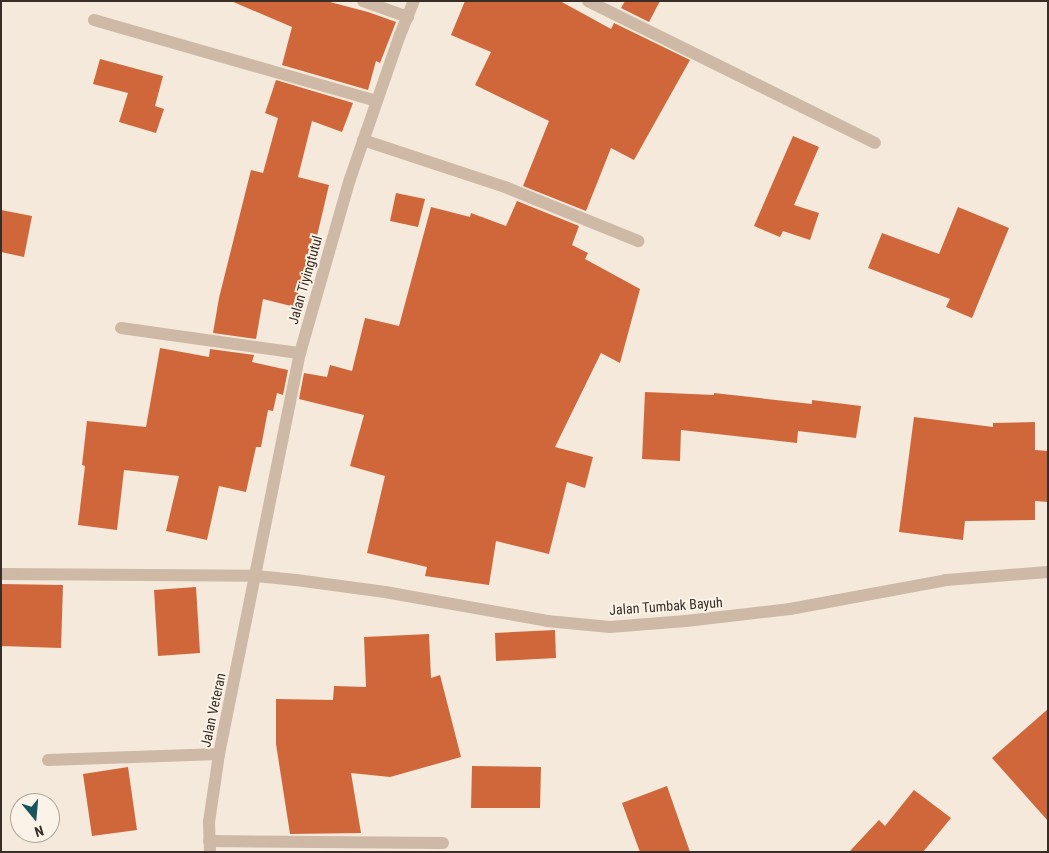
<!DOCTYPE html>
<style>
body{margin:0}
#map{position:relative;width:1049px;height:853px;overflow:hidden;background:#f4e9da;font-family:"Roboto Condensed",sans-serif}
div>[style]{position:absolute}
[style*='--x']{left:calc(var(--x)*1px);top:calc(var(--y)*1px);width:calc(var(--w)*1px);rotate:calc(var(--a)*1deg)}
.building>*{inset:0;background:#d0673b}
.minor>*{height:12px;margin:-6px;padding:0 6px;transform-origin:6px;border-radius:6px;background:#cdb9a5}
span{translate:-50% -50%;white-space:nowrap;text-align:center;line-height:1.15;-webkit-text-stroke:4px #fbf3e7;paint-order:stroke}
.street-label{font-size:14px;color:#382d27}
.frame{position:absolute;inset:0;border:2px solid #382d27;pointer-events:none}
.north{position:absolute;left:10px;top:793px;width:50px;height:50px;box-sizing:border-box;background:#fbf3e7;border:1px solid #ada49a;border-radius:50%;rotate:163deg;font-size:14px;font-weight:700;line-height:20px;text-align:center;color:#382d27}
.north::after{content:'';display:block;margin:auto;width:18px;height:22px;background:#19555d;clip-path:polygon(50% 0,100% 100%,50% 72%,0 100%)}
</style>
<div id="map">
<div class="building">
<i style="clip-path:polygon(231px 1px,326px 1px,368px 12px,396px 22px,380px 63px,376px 61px,368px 90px,282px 65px,292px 27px)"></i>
<i style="clip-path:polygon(465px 1px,560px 1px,611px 29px,614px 23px,690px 60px,634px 160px,611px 148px,586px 211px,523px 186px,549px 121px,475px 85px,491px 52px,451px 35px)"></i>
<i style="clip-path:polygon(625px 1px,660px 1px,649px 22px,621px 8px)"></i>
<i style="clip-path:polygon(100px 59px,163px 76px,155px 106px,164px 109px,156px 133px,119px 122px,128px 93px,93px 84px)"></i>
<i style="clip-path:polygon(276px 80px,353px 103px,342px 132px,312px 121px,298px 177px,329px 185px,309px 270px,304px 270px,295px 307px,263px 299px,256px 339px,213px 333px,219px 298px,251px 170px,263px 173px,278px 118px,265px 113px)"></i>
<i style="clip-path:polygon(793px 136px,819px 147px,794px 205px,819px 213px,810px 240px,783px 231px,780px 237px,754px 226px)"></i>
<i style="clip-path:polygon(396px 193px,425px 199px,418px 227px,390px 221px)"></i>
<i style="clip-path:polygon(517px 201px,579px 226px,572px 245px,588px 253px,585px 259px,640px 289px,620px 363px,601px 353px,555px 447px,593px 457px,585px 488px,567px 482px,549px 554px,496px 541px,489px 585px,425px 576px,427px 567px,367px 553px,385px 476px,350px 466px,364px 415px,299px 399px,304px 373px,327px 377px,330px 365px,352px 371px,365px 318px,399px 326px,431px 207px,470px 217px,471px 213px,506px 226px)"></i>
<i style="clip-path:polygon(958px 207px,1009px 228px,972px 318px,946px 307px,950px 299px,868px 268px,882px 233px,939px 254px)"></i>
<i style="clip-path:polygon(1px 210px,32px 216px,24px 257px,1px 252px)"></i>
<i style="clip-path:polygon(160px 348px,209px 357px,210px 349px,254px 355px,252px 362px,288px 370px,283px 395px,277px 393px,273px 411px,268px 410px,261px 447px,256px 447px,246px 492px,219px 486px,207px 540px,166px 531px,179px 476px,124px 470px,117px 530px,78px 525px,85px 466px,82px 465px,87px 421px,146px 427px)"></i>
<i style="clip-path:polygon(645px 392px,714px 395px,714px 393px,812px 404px,812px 400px,861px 406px,856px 438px,798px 431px,797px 443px,681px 430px,680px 461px,642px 459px)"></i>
<i style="clip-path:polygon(914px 417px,993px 427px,993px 423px,1035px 422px,1035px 450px,1048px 451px,1048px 502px,1035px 501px,1035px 520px,965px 521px,963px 540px,899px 532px)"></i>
<i style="clip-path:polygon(1px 584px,63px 585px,61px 648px,1px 646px)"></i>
<i style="clip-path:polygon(196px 587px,200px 653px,158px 656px,154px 590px)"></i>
<i style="clip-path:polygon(555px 630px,556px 658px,496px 661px,495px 633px)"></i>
<i style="clip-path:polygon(429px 634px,431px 678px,440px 675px,461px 757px,390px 777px,351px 773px,361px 833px,290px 834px,276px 744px,276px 699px,333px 700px,334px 686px,366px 687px,364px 637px)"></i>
<i style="clip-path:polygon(1048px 709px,1048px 821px,992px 758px)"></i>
<i style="clip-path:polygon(472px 766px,541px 767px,540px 808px,471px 808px)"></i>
<i style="clip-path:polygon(128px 767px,137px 830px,92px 836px,83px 774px)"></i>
<i style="clip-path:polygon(667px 786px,690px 852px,640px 852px,622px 803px)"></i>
<i style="clip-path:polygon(914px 790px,951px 818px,923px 852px,849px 852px,879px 820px,885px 826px)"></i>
</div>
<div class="minor">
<i style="--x:363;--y:1;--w:48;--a:19.6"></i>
<i style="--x:588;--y:1;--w:320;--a:26.3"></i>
<i style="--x:94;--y:20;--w:294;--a:16"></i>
<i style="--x:363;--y:140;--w:150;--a:18.3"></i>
<i style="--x:505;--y:187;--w:144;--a:22.1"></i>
<i style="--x:121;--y:328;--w:181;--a:8"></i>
<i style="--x:1;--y:574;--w:255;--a:0.4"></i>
<i style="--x:256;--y:576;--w:40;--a:5.7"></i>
<i style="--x:296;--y:580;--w:90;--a:7.7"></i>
<i style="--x:385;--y:592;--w:165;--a:10.1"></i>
<i style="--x:547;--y:621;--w:63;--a:5.4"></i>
<i style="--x:610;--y:627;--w:76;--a:-4.5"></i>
<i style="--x:686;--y:621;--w:105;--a:-6.6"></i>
<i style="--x:790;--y:609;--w:159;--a:-10.5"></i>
<i style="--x:946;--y:580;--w:102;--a:-4.5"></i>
<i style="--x:48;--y:760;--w:171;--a:-2"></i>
<i style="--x:209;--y:841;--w:234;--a:0.5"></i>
<i style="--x:210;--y:852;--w:30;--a:-92"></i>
<i style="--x:209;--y:822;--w:69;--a:-81.6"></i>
<i style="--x:219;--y:754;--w:409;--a:-78.6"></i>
<i style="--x:300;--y:353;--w:181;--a:-74"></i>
<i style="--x:350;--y:179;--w:152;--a:-70.9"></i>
<i style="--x:400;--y:35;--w:37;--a:-68"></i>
</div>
<div class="street-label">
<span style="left:305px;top:280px;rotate:-74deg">Jalan Tiyingtutul</span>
<span style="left:666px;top:606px;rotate:-4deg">Jalan Tumbak Bayuh</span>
<span style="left:213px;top:710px;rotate:-78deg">Jalan Veteran</span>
</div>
<div class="frame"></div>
<div class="north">N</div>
</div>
